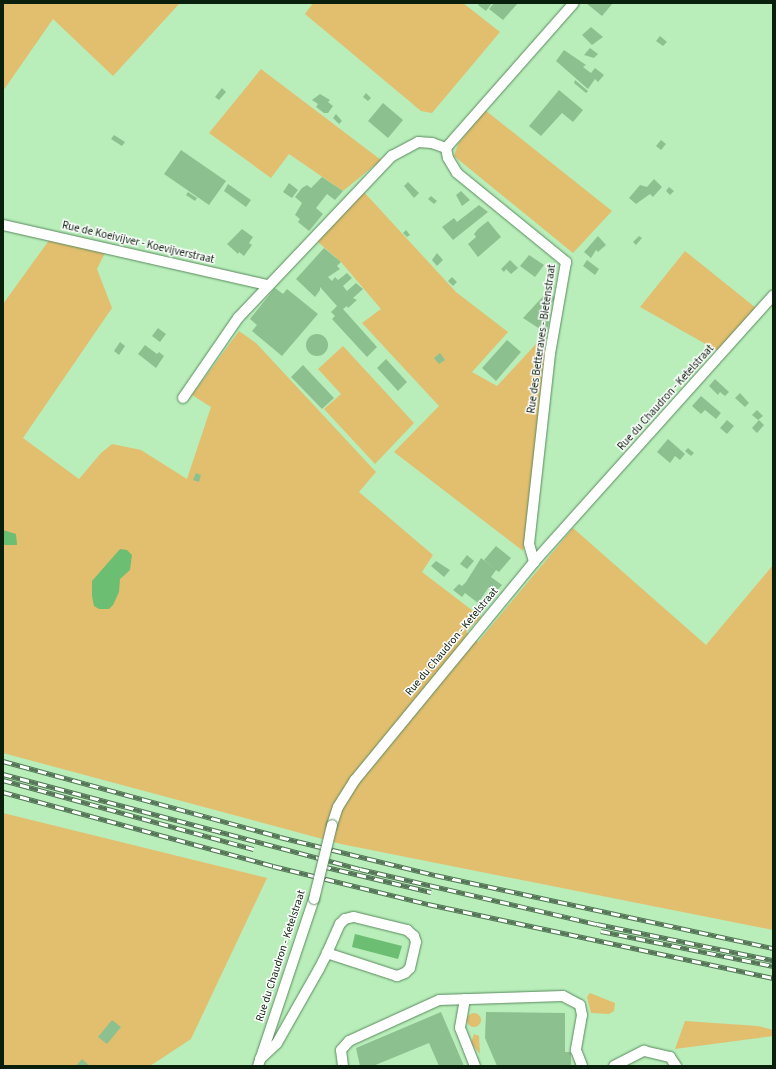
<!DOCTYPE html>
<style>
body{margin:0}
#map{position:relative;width:776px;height:1069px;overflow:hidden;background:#b9eebb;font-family:"Source Sans 3",sans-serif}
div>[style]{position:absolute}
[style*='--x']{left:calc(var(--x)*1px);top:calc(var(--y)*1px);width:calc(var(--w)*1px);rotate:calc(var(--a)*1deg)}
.green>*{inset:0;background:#e2be6f}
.round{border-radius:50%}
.water>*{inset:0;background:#6cbe72}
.building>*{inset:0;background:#8dc08f}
.roads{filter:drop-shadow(0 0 1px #598a5c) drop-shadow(0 0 1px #598a5c)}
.minor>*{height:10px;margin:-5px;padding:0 5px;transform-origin:5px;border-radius:5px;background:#fff}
.rail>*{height:4.5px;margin-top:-2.25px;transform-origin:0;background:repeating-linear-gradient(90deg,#fefefe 0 9px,#547656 0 18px);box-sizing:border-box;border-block:1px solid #547656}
.bridges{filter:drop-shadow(0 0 1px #598a5c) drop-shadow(0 0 1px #598a5c)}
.minor-bridge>*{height:10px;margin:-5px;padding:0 5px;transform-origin:5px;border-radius:5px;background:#fff}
span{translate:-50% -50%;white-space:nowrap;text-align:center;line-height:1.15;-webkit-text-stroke:3px #fefefe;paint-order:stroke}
.street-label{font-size:11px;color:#0b1f0d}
.frame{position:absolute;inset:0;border:4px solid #0b1f0d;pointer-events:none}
</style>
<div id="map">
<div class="green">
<i style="clip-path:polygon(3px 3px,180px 3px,113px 76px,53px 19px,3px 91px)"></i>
<i style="clip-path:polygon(313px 3px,463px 3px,500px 32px,432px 113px,421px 111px,305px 14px)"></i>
<i style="clip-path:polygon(261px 69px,381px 160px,343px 191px,289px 154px,271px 178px,209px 133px)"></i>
<i style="clip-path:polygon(485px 110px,612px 211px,573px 253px,454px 156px,458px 144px)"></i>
<i style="clip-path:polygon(363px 191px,456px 292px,508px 332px,472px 372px,497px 386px,536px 344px,547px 350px,531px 507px,523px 551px,394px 452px,439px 406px,362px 323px,381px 309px,341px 262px,318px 242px)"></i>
<i style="clip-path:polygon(50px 239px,105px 253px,97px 269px,112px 308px,23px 438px,79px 479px,101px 453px,112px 444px,141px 450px,187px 479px,211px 407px,192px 395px,239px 331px,256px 343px,376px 472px,359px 492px,433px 555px,422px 572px,481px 617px,466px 632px,478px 642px,573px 528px,706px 645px,773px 565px,773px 930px,341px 844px,3px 753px,3px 304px)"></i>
<i style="clip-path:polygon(685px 251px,756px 308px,718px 351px,640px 307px)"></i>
<i style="clip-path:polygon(343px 346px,414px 423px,375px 464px,324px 409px,341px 394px,318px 369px)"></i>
<i style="clip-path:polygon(3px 813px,267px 878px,191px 1039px,150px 1066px,3px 1066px)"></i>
<i style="clip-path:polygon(590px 993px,615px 1003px,614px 1011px,609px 1014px,591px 1013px,587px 997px)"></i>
<i class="round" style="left:467px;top:1013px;width:14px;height:14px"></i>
<i style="clip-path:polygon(685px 1021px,758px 1026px,773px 1030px,773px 1036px,675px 1049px)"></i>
<i style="clip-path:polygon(474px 1034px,479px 1036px,480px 1054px,471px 1043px)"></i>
</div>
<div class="water">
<i style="clip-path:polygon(3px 530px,16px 534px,17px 545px,3px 545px)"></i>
<i style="clip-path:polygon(120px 549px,127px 550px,132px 555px,130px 570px,120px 579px,119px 592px,113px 605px,109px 609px,99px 609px,94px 606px,92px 596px,92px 581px)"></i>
<i style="clip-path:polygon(355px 934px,402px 946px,398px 959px,352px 947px)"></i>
</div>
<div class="building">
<i style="clip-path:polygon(480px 3px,492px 3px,486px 11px,478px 5px)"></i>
<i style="clip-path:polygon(494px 3px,518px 3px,503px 20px,489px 9px)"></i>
<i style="clip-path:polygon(586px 3px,613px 3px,602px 16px)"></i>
<i style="clip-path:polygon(591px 27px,603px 37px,592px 45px,582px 35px)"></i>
<i style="clip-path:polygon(660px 36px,667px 42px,663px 46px,656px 41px)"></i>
<i style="clip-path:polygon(590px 48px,598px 54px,594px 58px,584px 55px)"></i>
<i style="clip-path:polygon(564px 50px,586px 65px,583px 67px,591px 73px,595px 68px,604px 75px,598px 82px,595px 79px,588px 89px,556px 61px)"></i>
<i style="clip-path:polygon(575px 80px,588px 91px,586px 93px,574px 83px)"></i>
<i style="clip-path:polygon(222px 88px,226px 92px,219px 100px,215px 97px)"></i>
<i style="clip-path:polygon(559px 90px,583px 110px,573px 122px,562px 113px,541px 136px,529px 126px)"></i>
<i style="clip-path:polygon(366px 93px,371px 98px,368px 101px,363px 97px)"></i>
<i style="clip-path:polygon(320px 94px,330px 100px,328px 102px,333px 106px,328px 113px,324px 113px,316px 107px,318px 104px,312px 100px)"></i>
<i style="clip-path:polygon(383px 103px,403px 120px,388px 138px,368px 121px)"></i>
<i style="clip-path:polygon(336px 114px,342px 121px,339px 124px,333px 118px)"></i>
<i style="clip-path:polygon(114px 135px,125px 142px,122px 146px,111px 139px)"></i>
<i style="clip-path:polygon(661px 140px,666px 144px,661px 150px,656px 146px)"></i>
<i style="clip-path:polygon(181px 150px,226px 181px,209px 205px,164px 174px)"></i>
<i style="clip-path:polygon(322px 177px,343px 191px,335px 200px,327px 194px,316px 208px,323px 214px,309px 231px,298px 222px,300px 219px,295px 215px,302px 203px,295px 197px,302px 188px,307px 185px,311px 188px)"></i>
<i style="clip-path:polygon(654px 179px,662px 187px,653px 197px,650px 194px,636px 204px,629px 198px,640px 185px,647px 187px)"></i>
<i style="clip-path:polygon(408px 182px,419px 193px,414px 198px,404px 186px)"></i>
<i style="clip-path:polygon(289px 183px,298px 190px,292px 198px,283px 192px)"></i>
<i style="clip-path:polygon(228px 184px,251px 200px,246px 207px,224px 191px)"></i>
<i style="clip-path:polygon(669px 187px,674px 191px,670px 195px,666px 191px)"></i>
<i style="clip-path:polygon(461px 191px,470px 200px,462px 206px,456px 195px)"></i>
<i style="clip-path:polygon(188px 192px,197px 198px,195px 201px,186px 195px)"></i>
<i style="clip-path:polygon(431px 196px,437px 201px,434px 204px,428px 199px)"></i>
<i style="clip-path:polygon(479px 205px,488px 212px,453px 240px,442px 227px,454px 218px,457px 222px)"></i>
<i style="clip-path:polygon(488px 221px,501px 237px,478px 257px,468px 244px,476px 237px,474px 234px,478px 229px)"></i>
<i style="clip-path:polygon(242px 229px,253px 237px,249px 243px,252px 245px,244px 256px,239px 252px,238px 254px,227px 244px)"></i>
<i style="clip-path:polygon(406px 230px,410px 235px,407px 237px,403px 233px)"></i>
<i style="clip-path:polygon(598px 236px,606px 245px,598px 252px,596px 250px,591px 258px,584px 252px)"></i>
<i style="clip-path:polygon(639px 236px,642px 238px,636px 245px,633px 242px)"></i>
<i style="clip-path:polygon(324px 248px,341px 262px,337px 266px,340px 269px,328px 277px,332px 281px,335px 277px,338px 280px,347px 273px,352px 278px,343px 286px,347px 291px,356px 283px,363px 289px,353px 298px,357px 300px,348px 308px,347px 306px,343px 309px,377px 347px,367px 357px,332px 319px,335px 316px,331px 312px,337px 306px,320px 287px,320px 290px,315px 297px,296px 279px)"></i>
<i style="clip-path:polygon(437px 253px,443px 260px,437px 266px,432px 260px)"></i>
<i style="clip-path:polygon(529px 255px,544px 265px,535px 277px,520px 266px)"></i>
<i style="clip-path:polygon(510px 260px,518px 268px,511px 274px,506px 269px,504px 272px,501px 269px)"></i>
<i style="clip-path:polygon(587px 260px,599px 269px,595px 275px,583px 266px)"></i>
<i style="clip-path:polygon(452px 277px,457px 282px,453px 286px,448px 281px)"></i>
<i style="clip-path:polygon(275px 288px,283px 294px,287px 289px,318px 314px,282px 356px,252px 331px,257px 325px,250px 319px)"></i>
<i style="clip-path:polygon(548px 291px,554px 297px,554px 300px,539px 316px,549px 322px,546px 333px,523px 318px)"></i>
<i style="clip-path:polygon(158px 328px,166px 334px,160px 342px,152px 336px)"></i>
<i class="round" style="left:306px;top:334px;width:22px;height:22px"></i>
<i style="clip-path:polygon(507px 340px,521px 352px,496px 381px,482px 368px)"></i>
<i style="clip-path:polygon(120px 342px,125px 346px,119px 355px,114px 351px)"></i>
<i style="clip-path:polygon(145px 345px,157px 354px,159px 352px,164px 356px,156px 368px,138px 354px)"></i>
<i style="clip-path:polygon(440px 353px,445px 360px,439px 364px,434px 358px)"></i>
<i style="clip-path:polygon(386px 359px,407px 382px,398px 391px,377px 368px)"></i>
<i style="clip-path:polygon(303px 365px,334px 398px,322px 409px,291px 377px)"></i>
<i style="clip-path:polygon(715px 379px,729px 392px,725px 396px,720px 392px,718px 395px,709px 386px)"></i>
<i style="clip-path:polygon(740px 393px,749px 403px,745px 407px,735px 398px)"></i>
<i style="clip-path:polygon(701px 396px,721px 413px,716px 419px,705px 410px,701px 414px,692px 406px)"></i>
<i style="clip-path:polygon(757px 410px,763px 416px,758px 420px,752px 415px)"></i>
<i style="clip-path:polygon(727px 420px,734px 426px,727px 434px,720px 428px)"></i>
<i style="clip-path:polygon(759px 420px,764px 425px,757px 433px,752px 428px)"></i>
<i style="clip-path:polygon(668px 439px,685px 454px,680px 460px,675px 456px,670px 463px,657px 452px)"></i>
<i style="clip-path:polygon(688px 448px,694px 453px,691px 456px,685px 451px)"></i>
<i style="clip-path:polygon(196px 473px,201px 475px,199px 482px,193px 480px)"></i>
<i style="clip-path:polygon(496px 546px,511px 558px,499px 572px,496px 570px,491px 577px,502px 585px,496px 592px,489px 587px,478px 603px,465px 593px,462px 597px,453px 590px,459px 584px,462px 586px,466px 582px,481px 558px,495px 569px,484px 560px)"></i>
<i style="clip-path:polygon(467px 555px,474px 561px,467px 569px,460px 564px)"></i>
<i style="clip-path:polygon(436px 561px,450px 570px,444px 577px,431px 566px)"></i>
<i style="clip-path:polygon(441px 1012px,464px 1066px,439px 1066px,429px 1043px,373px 1066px,360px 1066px,356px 1048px)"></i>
<i style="clip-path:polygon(486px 1012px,565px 1013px,565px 1052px,571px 1052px,571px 1065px,497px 1066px,485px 1038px)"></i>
<i style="clip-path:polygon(112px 1020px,121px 1027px,107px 1044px,98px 1037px)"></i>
<i style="clip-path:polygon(82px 1059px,90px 1066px,76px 1066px)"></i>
</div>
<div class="roads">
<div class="minor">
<i style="--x:446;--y:148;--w:10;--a:79"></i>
<i style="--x:448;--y:158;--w:17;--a:59"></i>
<i style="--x:457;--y:173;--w:141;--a:39.2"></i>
<i style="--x:566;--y:262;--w:93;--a:99.9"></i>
<i style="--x:550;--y:354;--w:191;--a:96.3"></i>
<i style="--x:529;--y:544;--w:19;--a:74"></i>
<i style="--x:3;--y:225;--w:272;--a:12.8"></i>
<i style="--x:183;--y:398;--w:97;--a:-55.5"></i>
<i style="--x:238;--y:318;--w:224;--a:-46.5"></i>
<i style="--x:392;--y:156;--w:30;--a:-28"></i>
<i style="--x:418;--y:142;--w:14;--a:4"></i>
<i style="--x:432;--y:143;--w:15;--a:20"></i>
<i style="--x:446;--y:148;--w:193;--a:-48.6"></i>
<i style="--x:332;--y:825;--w:19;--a:-72"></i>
<i style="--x:338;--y:807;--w:32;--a:-58"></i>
<i style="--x:355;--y:780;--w:282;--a:-50.6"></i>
<i style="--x:534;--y:562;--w:358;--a:-48.1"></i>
<i style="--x:465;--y:999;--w:29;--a:100"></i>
<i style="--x:460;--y:1028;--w:41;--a:68.5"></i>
<i style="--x:260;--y:1059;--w:23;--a:-43"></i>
<i style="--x:277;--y:1043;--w:85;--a:-60.4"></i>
<i style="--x:319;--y:969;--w:18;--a:-63"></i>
<i style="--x:327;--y:953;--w:32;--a:-66"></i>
<i style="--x:340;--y:924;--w:7;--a:-45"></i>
<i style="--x:345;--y:919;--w:9;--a:-13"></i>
<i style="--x:354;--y:917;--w:55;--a:13.8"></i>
<i style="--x:407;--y:930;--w:9;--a:41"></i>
<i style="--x:414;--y:936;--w:6;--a:72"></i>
<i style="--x:416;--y:942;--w:27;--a:103"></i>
<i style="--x:410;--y:968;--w:7;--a:135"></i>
<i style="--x:405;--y:973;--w:9;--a:159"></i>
<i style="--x:397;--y:976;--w:74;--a:-161.8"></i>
<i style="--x:258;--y:1066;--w:176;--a:-71.5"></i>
<i style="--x:343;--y:1066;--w:16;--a:-97"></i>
<i style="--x:341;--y:1050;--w:12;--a:-48"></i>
<i style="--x:349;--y:1041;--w:99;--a:-24.5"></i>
<i style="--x:439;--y:1000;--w:124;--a:-1.8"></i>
<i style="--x:563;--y:996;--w:19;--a:28"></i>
<i style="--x:580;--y:1005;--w:10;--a:79"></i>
<i style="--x:582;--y:1015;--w:36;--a:100"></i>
<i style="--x:576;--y:1050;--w:17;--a:69"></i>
<i style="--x:614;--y:1066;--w:34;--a:-27"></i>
<i style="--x:644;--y:1051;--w:27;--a:13"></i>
<i style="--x:670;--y:1057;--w:11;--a:56"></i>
</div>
</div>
<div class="rail">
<i style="--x:3;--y:761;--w:287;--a:15.3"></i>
<i style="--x:280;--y:837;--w:160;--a:13.8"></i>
<i style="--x:435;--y:875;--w:346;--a:12.2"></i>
<i style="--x:3;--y:774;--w:369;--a:14.9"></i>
<i style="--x:360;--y:869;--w:243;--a:13.1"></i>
<i style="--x:597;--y:924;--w:180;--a:11.6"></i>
<i style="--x:3;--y:780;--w:260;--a:15.4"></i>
<i style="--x:3;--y:792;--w:280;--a:15.3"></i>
<i style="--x:273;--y:866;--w:160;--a:13.8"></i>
<i style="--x:428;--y:904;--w:353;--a:12.1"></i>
<i style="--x:322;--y:866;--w:112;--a:13.4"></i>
<i style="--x:601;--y:931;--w:176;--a:11.5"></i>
</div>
<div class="bridges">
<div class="minor-bridge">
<i style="--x:314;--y:899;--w:76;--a:-76.3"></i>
</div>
</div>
<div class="street-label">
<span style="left:138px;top:243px;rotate:13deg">Rue de Koeivijver - Koevijverstraat</span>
<span style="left:542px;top:339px;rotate:-82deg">Rue des Betteraves - Bietenstraat</span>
<span style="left:666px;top:398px;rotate:-48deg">Rue du Chaudron - Ketelstraat</span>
<span style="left:452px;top:642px;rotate:-50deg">Rue du Chaudron - Ketelstraat</span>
<span style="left:281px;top:956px;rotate:-72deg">Rue du Chaudron - Ketelstraat</span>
</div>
<div class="frame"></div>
</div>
